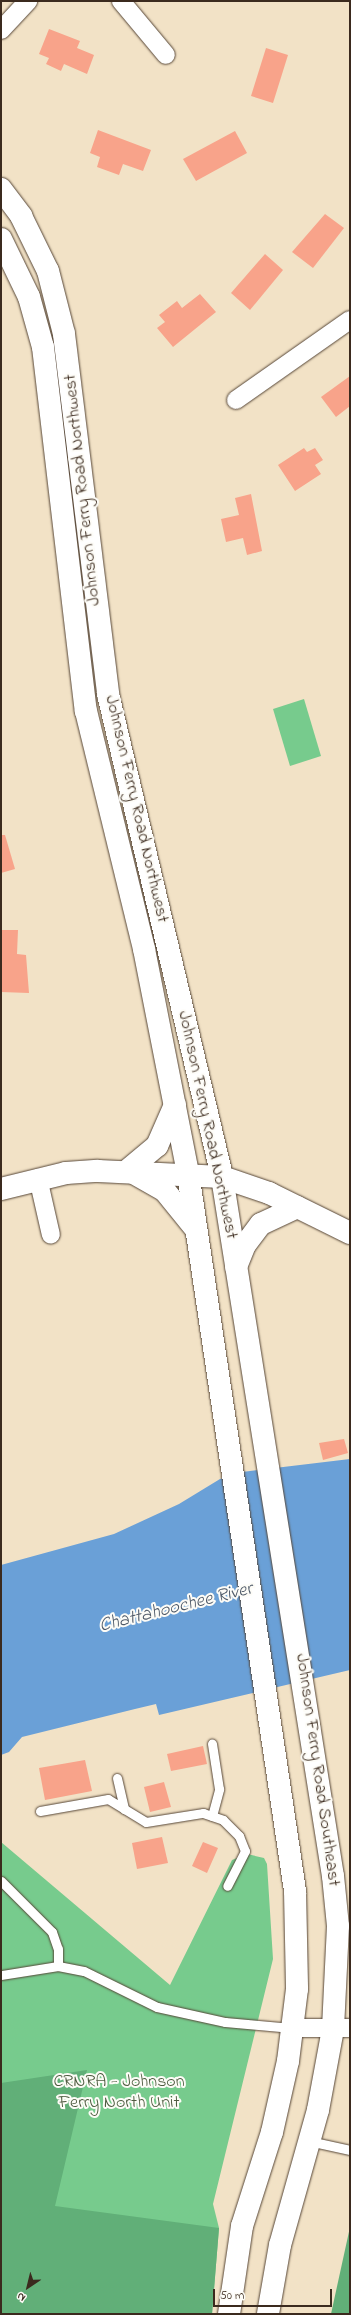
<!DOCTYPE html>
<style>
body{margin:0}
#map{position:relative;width:351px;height:2315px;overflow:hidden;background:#f2e2c6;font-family:"Indie Flower",sans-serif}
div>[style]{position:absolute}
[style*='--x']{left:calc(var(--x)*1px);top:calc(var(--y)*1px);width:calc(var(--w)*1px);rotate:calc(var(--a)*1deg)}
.green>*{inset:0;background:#77cb8d}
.forest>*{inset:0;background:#61af78}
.water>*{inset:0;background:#6aa0d7}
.building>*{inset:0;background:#f8a38a}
.roads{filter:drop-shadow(0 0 1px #564637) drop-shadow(0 0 1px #564637)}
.service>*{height:9px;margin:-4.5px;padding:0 4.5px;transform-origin:4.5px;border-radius:4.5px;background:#fff}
.minor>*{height:18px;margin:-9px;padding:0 9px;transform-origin:9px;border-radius:9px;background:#fff}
.tertiary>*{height:22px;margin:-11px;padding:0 11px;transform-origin:11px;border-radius:11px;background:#fff}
.primary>*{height:22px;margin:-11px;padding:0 11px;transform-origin:11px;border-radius:11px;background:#fff}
span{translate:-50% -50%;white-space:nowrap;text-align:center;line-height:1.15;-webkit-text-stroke:4px #fdfcf7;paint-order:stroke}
.street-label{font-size:18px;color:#3b2a1e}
.park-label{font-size:18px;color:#4d5a3f}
.water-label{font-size:19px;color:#4e5968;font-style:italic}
.frame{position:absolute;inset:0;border:2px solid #3b2a1e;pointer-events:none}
.north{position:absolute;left:8px;top:2267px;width:40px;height:40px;-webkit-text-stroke:3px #fdfcf7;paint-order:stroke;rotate:215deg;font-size:11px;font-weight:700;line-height:16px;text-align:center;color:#3b2a1e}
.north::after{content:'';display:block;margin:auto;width:14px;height:18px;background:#3b2a1e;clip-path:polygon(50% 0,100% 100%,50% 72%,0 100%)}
.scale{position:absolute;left:213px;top:2289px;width:119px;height:18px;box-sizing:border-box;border:2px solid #3b2a1e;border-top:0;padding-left:5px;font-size:12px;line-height:14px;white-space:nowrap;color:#3b2a1e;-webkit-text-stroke:3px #fdfcf7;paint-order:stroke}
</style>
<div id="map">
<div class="green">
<i style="clip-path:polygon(304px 699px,321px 756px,290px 766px,273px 709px)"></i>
<i style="clip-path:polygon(1px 1842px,170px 1985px,232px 1860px,247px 1854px,264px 1858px,267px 1864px,273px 1959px,213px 2204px,219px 2228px,212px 2314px,1px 2314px)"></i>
</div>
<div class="forest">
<i style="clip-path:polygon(87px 2070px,55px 2206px,219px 2228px,212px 2314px,1px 2314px,1px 2083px)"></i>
<i style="clip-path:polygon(350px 2227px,350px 2314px,331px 2314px)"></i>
</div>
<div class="water">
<i style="clip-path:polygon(350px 1459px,350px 1670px,159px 1715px,156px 1704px,135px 1709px,22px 1737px,9px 1752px,1px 1755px,1px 1565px,114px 1534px,179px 1504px,220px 1479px,242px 1472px)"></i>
</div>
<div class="building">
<i style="clip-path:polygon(49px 29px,80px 41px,77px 48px,94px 55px,87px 74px,64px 64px,61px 71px,46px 64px,49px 58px,39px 54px)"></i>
<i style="clip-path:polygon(266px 48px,288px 55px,273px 103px,251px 96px)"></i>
<i style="clip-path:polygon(98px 130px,151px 150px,143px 171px,123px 164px,119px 175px,97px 167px,100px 157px,90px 153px)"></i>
<i style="clip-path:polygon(235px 131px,247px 153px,196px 181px,183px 159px)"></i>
<i style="clip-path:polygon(325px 214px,344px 228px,313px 268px,292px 252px)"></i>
<i style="clip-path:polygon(265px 254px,283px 270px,250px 310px,231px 293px)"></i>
<i style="clip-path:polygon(200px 294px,216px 312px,173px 347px,157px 328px,165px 322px,159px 315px,177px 301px,182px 308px)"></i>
<i style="clip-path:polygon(350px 376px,350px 406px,336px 417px,321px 397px)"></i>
<i style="clip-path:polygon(304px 448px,307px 452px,315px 448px,323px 460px,315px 465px,321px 474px,295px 491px,278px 465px)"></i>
<i style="clip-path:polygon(251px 494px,262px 551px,247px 555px,243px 538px,226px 542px,221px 519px,239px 515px,235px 498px)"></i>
<i style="clip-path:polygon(1px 835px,5px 835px,15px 869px,1px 873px)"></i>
<i style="clip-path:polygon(1px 930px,18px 930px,17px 954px,26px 955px,29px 993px,1px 992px)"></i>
<i style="clip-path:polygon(344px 1439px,348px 1453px,323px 1460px,319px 1443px)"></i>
<i style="clip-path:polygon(203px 1746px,207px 1764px,171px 1771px,167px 1754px)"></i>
<i style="clip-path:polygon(85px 1760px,92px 1791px,45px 1800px,39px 1768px)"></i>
<i style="clip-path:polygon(164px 1782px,171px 1807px,150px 1812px,144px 1787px)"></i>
<i style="clip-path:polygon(162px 1837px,168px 1863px,137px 1869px,132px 1843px)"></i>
<i style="clip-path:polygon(203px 1842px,218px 1848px,207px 1873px,192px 1866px)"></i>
</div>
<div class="roads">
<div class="service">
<i style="--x:117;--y:1778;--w:32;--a:77"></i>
<i style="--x:40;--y:1811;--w:69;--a:-10"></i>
<i style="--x:108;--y:1799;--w:44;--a:31.2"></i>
<i style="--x:146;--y:1822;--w:58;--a:-9"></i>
<i style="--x:203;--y:1813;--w:21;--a:19"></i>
<i style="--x:223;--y:1820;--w:23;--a:45"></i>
<i style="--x:239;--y:1836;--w:16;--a:68"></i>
<i style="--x:245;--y:1851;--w:39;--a:117"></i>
<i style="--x:212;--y:1816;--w:28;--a:-75"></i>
<i style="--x:219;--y:1789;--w:46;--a:-98.8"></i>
<i style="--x:1;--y:1881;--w:72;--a:45"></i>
<i style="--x:52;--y:1932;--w:18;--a:71"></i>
<i style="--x:58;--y:1949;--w:17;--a:90"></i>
<i style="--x:58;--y:1966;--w:58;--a:171"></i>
<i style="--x:58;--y:1966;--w:26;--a:11"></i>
<i style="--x:84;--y:1971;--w:81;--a:26.3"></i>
<i style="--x:157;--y:2007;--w:70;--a:12.4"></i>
<i style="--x:225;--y:2022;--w:67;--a:5.1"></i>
<i style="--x:309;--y:2141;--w:42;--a:12.4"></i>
</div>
<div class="minor">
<i style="--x:121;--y:1;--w:70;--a:50.2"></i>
<i style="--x:1;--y:30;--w:40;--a:-47"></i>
<i style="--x:236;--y:400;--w:139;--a:-35.1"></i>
<i style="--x:38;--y:1178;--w:58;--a:77.2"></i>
<i style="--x:293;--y:2028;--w:57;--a:0"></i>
</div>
<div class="tertiary">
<i style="--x:1;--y:1189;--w:67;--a:-13.8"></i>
<i style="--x:66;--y:1173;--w:32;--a:-4"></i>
<i style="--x:98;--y:1171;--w:124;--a:2.8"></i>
<i style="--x:222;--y:1177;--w:50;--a:18.8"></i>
<i style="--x:269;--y:1193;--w:90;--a:26.3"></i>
</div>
<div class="primary">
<i style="--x:1;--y:189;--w:34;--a:53"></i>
<i style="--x:21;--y:216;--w:61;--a:63.9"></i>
<i style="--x:48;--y:271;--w:65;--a:75.7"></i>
<i style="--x:64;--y:334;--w:363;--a:83"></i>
<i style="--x:108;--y:694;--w:496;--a:76.7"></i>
<i style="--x:222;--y:1177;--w:708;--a:80.98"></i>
<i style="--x:333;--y:1876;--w:50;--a:84.3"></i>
<i style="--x:338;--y:1926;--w:103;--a:92.8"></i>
<i style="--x:333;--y:2029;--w:82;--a:100.5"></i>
<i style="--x:318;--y:2110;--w:140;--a:105.7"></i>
<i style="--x:280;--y:2245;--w:70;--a:99.9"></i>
<i style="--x:1;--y:239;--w:64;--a:64.2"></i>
<i style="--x:29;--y:297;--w:52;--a:74.4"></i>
<i style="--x:43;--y:347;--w:367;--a:83.3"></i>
<i style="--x:86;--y:711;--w:245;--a:76.3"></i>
<i style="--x:144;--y:949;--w:228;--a:78.9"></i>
<i style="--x:188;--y:1173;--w:726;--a:81.52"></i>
<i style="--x:295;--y:1891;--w:98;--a:88.8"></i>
<i style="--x:297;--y:1989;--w:73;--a:97.1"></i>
<i style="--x:288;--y:2061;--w:73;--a:102.7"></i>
<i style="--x:272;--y:2132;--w:99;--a:107.7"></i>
<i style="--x:242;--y:2226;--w:89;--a:98.4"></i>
<i style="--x:128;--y:1170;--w:38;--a:-40"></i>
<i style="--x:157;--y:1146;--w:45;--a:-66.3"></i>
<i style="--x:130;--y:1171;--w:40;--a:29.7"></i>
<i style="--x:165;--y:1191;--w:48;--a:51"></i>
<i style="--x:236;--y:1267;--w:24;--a:-68"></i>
<i style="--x:245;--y:1245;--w:26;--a:-53"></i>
<i style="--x:261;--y:1224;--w:40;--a:-25"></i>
</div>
</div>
<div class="street-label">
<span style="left:83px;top:490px;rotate:-96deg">Johnson Ferry Road Northwest</span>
<span style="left:136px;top:809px;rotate:77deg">Johnson Ferry Road Northwest</span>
<span style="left:207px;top:1125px;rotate:78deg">Johnson Ferry Road Northwest</span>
<span style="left:317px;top:1770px;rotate:82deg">Johnson Ferry Road Southeast</span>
</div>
<div class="park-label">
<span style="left:119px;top:2093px">CRNRA - Johnson<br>Ferry North Unit</span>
</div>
<div class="water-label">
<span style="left:176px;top:1608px;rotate:-14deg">Chattahoochee River</span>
</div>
<div class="frame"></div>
<div class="north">N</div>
<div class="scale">50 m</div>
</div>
